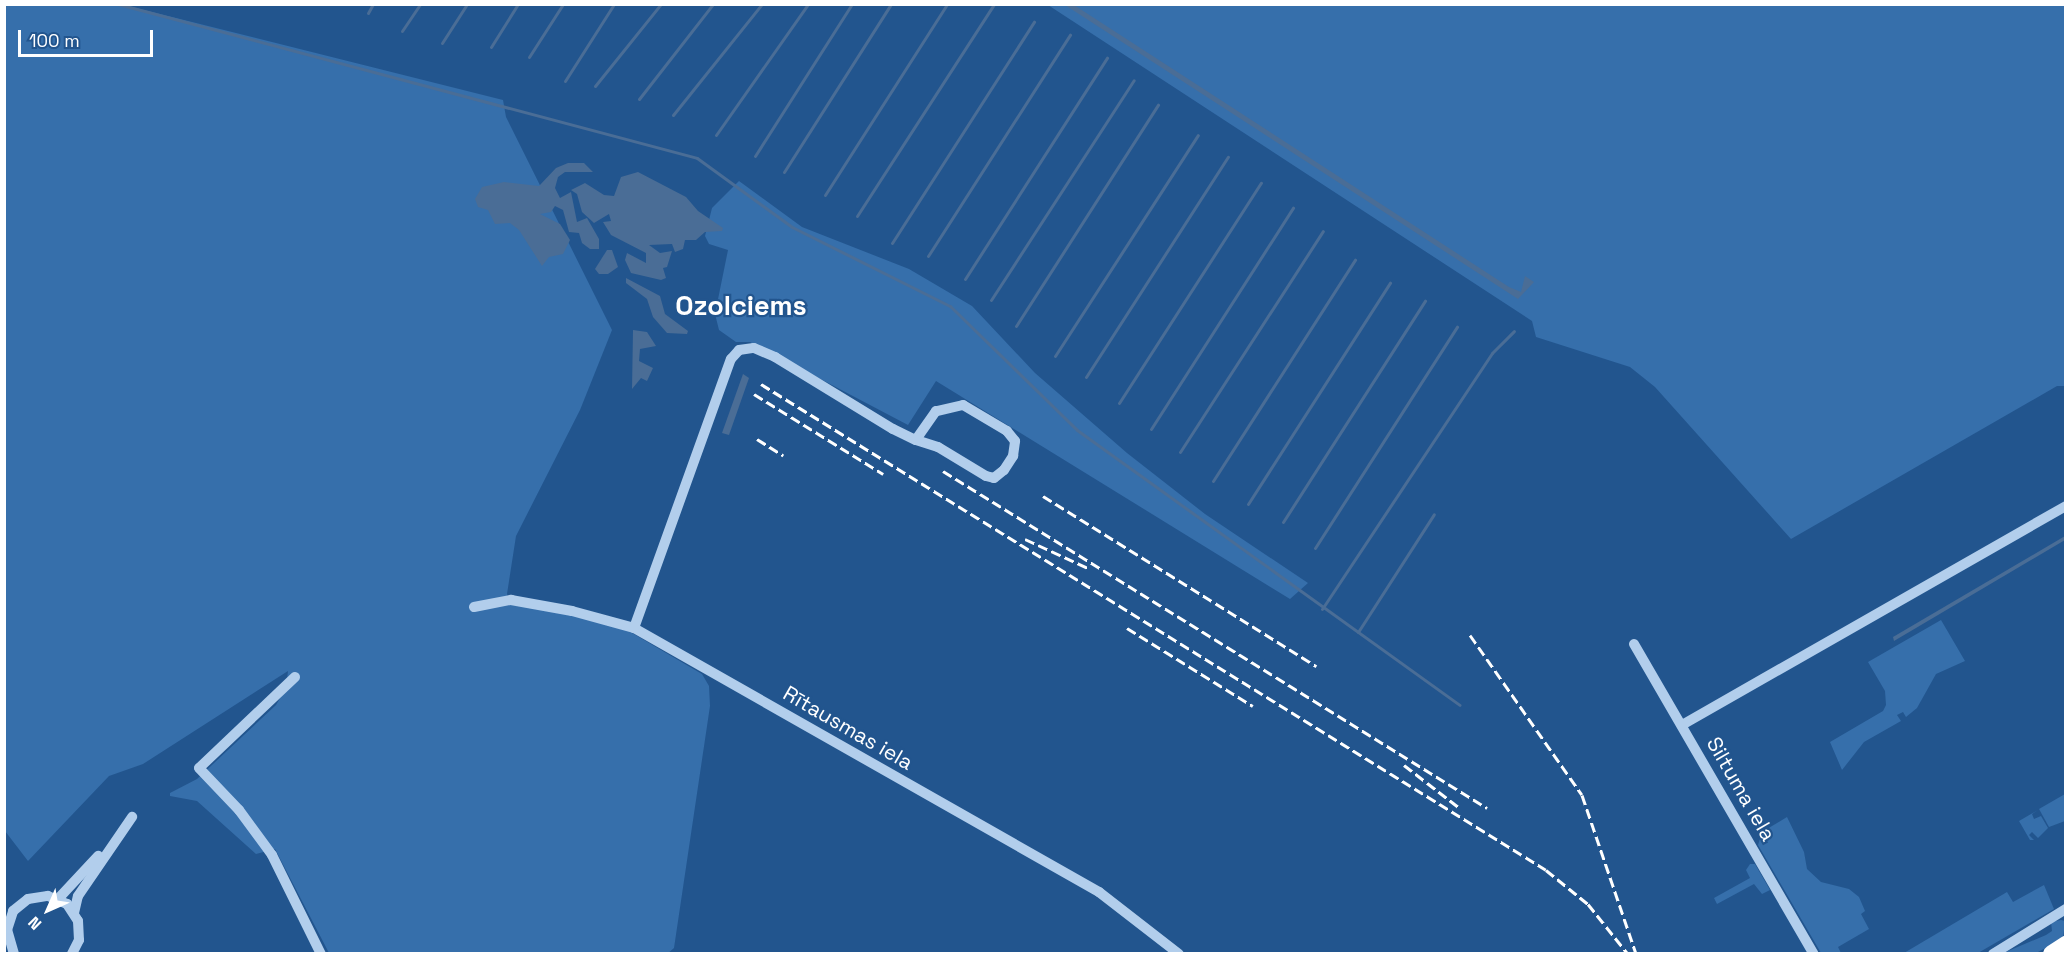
<!DOCTYPE html>
<meta charset="utf-8">
<style>
body{margin:0}
#map{position:relative;width:2070px;height:958px;overflow:hidden;background:#22558e;font-family:"Space Grotesk",sans-serif}
div>[style]{position:absolute}
[style*='--x']{left:calc(var(--x)*1px);top:calc(var(--y)*1px);width:calc(var(--w)*1px);rotate:calc(var(--a)*1deg)}
.green>*{inset:0;background:#366fab}
.water>*{inset:0;background:#4a6d96}
.stream>*{height:3px;margin:-1.5px;padding:0 1.5px;transform-origin:1.5px;border-radius:1.5px;background:#4a6d96}
.minor>*{height:10px;margin:-5px;padding:0 5px;transform-origin:5px;border-radius:5px;background:#b2ceec}
.highway>*{height:18px;margin:-9px;padding:0 9px;transform-origin:9px;border-radius:9px;background:#fff}
.rail>*{height:3px;margin-top:-1.5px;transform-origin:0;background:repeating-linear-gradient(90deg,#fff 0 10px,transparent 0 14.5px)}
span{translate:-50% -50%;white-space:nowrap;text-align:center;line-height:1.15;-webkit-text-stroke:4.5px #22558e;paint-order:stroke}
.street-label{font-size:21px;color:#fff}
.district-label{font-size:27px;color:#fff;font-weight:700}
.frame{position:absolute;inset:0;border:6px solid #fff;pointer-events:none}
.north{position:absolute;left:18px;top:880px;width:60px;height:60px;-webkit-text-stroke:4px #22558e;paint-order:stroke;rotate:225deg;font-size:16px;font-weight:700;line-height:24px;text-align:center;color:#fff}
.north::after{content:'';display:block;margin:auto;width:21px;height:27px;background:#fff;clip-path:polygon(50% 0,100% 100%,50% 72%,0 100%)}
.scale{position:absolute;left:18px;top:30px;width:135px;height:27px;box-sizing:border-box;border:3px solid #fff;border-top:0;padding-left:8px;font-size:18px;line-height:21px;white-space:nowrap;color:#fff;-webkit-text-stroke:4px #22558e;paint-order:stroke}
</style>
<div id="map">
<div class="green">
<i style="clip-path:polygon(5px 5px,124px 5px,503px 100px,506px 117px,612px 330px,580px 410px,516px 536px,507px 594px,512px 605px,567px 613px,627px 630px,702px 674px,709px 686px,710px 706px,674px 948px,667px 954px,329px 953px,275px 849px,256px 854px,197px 801px,170px 796px,170px 793px,197px 779px,276px 705px,286px 688px,288px 671px,143px 764px,109px 776px,28px 861px,5px 831px)"></i>
<i style="clip-path:polygon(1048px 5px,2065px 5px,2065px 386px,2057px 386px,1791px 539px,1655px 387px,1630px 367px,1536px 337px,1532px 321px)"></i>
<i style="clip-path:polygon(739px 181px,802px 227px,909px 269px,972px 306px,1035px 373px,1127px 453px,1205px 514px,1308px 583px,1290px 599px,936px 381px,908px 425px,750px 342px,736px 342px,719px 330px,715px 314px,728px 250px,709px 244px,705px 236px,712px 208px)"></i>
<i style="clip-path:polygon(1941px 620px,1965px 661px,1936px 674px,1917px 708px,1906px 717px,1903px 712px,1897px 715px,1901px 721px,1864px 742px,1842px 770px,1830px 742px,1883px 711px,1886px 705px,1885px 691px,1868px 662px)"></i>
<i style="clip-path:polygon(2065px 794px,2065px 821px,2049px 827px,2039px 809px)"></i>
<i style="clip-path:polygon(2038px 810px,2032px 814px,2034px 819px,2041px 816px,2048px 828px,2038px 838px,2032px 832px,2029px 835px,2034px 840px,2030px 840px,2019px 821px)"></i>
<i style="clip-path:polygon(1787px 817px,1804px 852px,1807px 869px,1821px 882px,1849px 889px,1859px 897px,1865px 911px,1861px 914px,1869px 929px,1838px 947px,1841px 953px,1821px 953px,1758px 845px,1762px 832px)"></i>
<i style="clip-path:polygon(1750px 864px,1755px 864px,1770px 890px,1762px 894px,1754px 884px,1717px 904px,1714px 898px,1750px 878px,1746px 870px)"></i>
<i style="clip-path:polygon(2044px 885px,2054px 909px,1978px 953px,1904px 953px,2007px 892px,2013px 902px)"></i>
<i style="clip-path:polygon(2061px 920px,2065px 921px,2063px 939px,2036px 953px,2001px 954px,2046px 935px,2052px 931px,2051px 922px)"></i>
</div>
<div class="water">
<i style="clip-path:polygon(1065px 5px,1074px 5px,1509px 287px,1521px 292px,1525px 276px,1534px 282px,1518px 299px)"></i>
<i style="clip-path:polygon(568px 163px,584px 163px,593px 172px,565px 172px,558px 177px,555px 188px,560px 198px,571px 192px,577px 222px,587px 218px,599px 239px,599px 249px,590px 249px,582px 243px,579px 233px,569px 232px,563px 210px,555px 206px,551px 212px,540px 214px,560px 224px,570px 240px,563px 254px,549px 257px,542px 266px,519px 230px,510px 223px,495px 224px,488px 210px,478px 207px,475px 199px,482px 187px,504px 182px,539px 186px,556px 168px)"></i>
<i style="clip-path:polygon(638px 172px,686px 197px,698px 211px,723px 228px,722px 231px,705px 232px,696px 240px,685px 240px,683px 249px,675px 252px,672px 244px,649px 245px,660px 253px,672px 251px,667px 267px,663px 268px,666px 278px,661px 280px,631px 273px,625px 260px,627px 253px,646px 263px,646px 253px,611px 235px,603px 222px,611px 221px,609px 214px,594px 223px,582px 212px,577px 194px,571px 190px,585px 183px,604px 195px,614px 196px,621px 177px)"></i>
<i style="clip-path:polygon(607px 250px,612px 250px,618px 267px,608px 274px,599px 274px,595px 269px)"></i>
<i style="clip-path:polygon(626px 278px,660px 296px,665px 314px,688px 331px,687px 334px,667px 333px,653px 317px,647px 299px,626px 283px)"></i>
<i style="clip-path:polygon(633px 330px,647px 332px,656px 346px,640px 349px,639px 361px,653px 368px,647px 381px,641px 378px,632px 389px)"></i>
<i style="clip-path:polygon(743px 374px,749px 378px,729px 435px,722px 433px)"></i>
<i style="clip-path:polygon(2065px 536px,2065px 540px,1894px 641px,1893px 637px)"></i>
</div>
<div class="stream">
<i style="--x:118;--y:4;--w:599;--a:14.89"></i>
<i style="--x:697;--y:158;--w:117;--a:36"></i>
<i style="--x:792;--y:227;--w:177;--a:26.6"></i>
<i style="--x:950;--y:306;--w:177;--a:44.3"></i>
<i style="--x:1077;--y:430;--w:471;--a:35.7"></i>
<i style="--x:368;--y:13;--w:10;--a:-61"></i>
<i style="--x:402;--y:31;--w:32;--a:-56"></i>
<i style="--x:442;--y:43;--w:46;--a:-57.3"></i>
<i style="--x:491;--y:47;--w:51;--a:-57.9"></i>
<i style="--x:529;--y:57;--w:63;--a:-57.3"></i>
<i style="--x:565;--y:81;--w:91;--a:-57.5"></i>
<i style="--x:595;--y:86;--w:105;--a:-51.2"></i>
<i style="--x:639;--y:99;--w:120;--a:-52.1"></i>
<i style="--x:673;--y:115;--w:142;--a:-51.3"></i>
<i style="--x:716;--y:135;--w:160;--a:-54.9"></i>
<i style="--x:755;--y:156;--w:180;--a:-57.5"></i>
<i style="--x:784;--y:172;--w:199;--a:-57.5"></i>
<i style="--x:825;--y:195;--w:227;--a:-57.4"></i>
<i style="--x:857;--y:216;--w:252;--a:-57.1"></i>
<i style="--x:892;--y:243;--w:263;--a:-57.3"></i>
<i style="--x:928;--y:256;--w:263;--a:-57.3"></i>
<i style="--x:965;--y:279;--w:263;--a:-57.3"></i>
<i style="--x:991;--y:300;--w:262;--a:-57"></i>
<i style="--x:1016;--y:326;--w:263;--a:-57.3"></i>
<i style="--x:1055;--y:356;--w:263;--a:-57.1"></i>
<i style="--x:1086;--y:377;--w:262;--a:-57.2"></i>
<i style="--x:1119;--y:403;--w:262;--a:-57.2"></i>
<i style="--x:1151;--y:429;--w:263;--a:-57.3"></i>
<i style="--x:1180;--y:452;--w:263;--a:-57.1"></i>
<i style="--x:1213;--y:481;--w:263;--a:-57.3"></i>
<i style="--x:1248;--y:504;--w:263;--a:-57.3"></i>
<i style="--x:1283;--y:522;--w:263;--a:-57.3"></i>
<i style="--x:1315;--y:548;--w:263;--a:-57.3"></i>
<i style="--x:1322;--y:609;--w:307;--a:-56.4"></i>
<i style="--x:1492;--y:353;--w:31;--a:-45"></i>
<i style="--x:1358;--y:632;--w:140;--a:-57.2"></i>
</div>
<div class="minor">
<i style="--x:474;--y:607;--w:38;--a:-11"></i>
<i style="--x:511;--y:600;--w:62;--a:10.2"></i>
<i style="--x:572;--y:611;--w:64;--a:15.3"></i>
<i style="--x:634;--y:628;--w:535;--a:29.59"></i>
<i style="--x:1099;--y:892;--w:101;--a:37.8"></i>
<i style="--x:634;--y:628;--w:286;--a:-70.2"></i>
<i style="--x:731;--y:359;--w:12;--a:-48"></i>
<i style="--x:739;--y:350;--w:15;--a:-8"></i>
<i style="--x:754;--y:348;--w:23;--a:23"></i>
<i style="--x:775;--y:357;--w:138;--a:31.4"></i>
<i style="--x:893;--y:429;--w:25;--a:26"></i>
<i style="--x:916;--y:440;--w:23;--a:18"></i>
<i style="--x:938;--y:447;--w:56;--a:31.1"></i>
<i style="--x:986;--y:476;--w:8;--a:14"></i>
<i style="--x:994;--y:478;--w:13;--a:-39"></i>
<i style="--x:1004;--y:470;--w:17;--a:-57"></i>
<i style="--x:1013;--y:456;--w:15;--a:-82"></i>
<i style="--x:1015;--y:441;--w:13;--a:-129"></i>
<i style="--x:1007;--y:431;--w:51;--a:-149.4"></i>
<i style="--x:963;--y:405;--w:28;--a:167"></i>
<i style="--x:936;--y:411;--w:35;--a:125"></i>
<i style="--x:1634;--y:644;--w:358;--a:59.9"></i>
<i style="--x:295;--y:677;--w:132;--a:136.5"></i>
<i style="--x:199;--y:768;--w:58;--a:46.4"></i>
<i style="--x:239;--y:810;--w:56;--a:53.7"></i>
<i style="--x:272;--y:855;--w:110;--a:63.7"></i>
<i style="--x:1682;--y:725;--w:442;--a:-29.7"></i>
<i style="--x:58;--y:899;--w:59;--a:-47.1"></i>
<i style="--x:74;--y:913;--w:17;--a:-77"></i>
<i style="--x:78;--y:896;--w:96;--a:-55.6"></i>
<i style="--x:14;--y:954;--w:25;--a:-106"></i>
<i style="--x:7;--y:930;--w:20;--a:-72"></i>
<i style="--x:13;--y:911;--w:19;--a:-39"></i>
<i style="--x:28;--y:899;--w:20;--a:-9"></i>
<i style="--x:48;--y:896;--w:21;--a:23"></i>
<i style="--x:67;--y:904;--w:20;--a:57"></i>
<i style="--x:78;--y:921;--w:19;--a:87"></i>
<i style="--x:79;--y:940;--w:16;--a:117"></i>
<i style="--x:1993;--y:954;--w:86;--a:-31.7"></i>
</div>
<div class="highway">
<i style="--x:2052;--y:954;--w:17;--a:-33"></i>
</div>
<div class="rail">
<i style="--x:761;--y:384;--w:923;--a:31.76"></i>
<i style="--x:1546;--y:870;--w:54;--a:39"></i>
<i style="--x:1588;--y:904;--w:64;--a:51.3"></i>
<i style="--x:754;--y:394;--w:152;--a:31.8"></i>
<i style="--x:757;--y:439;--w:31;--a:32"></i>
<i style="--x:943;--y:471;--w:640;--a:31.78"></i>
<i style="--x:1043;--y:496;--w:322;--a:31.9"></i>
<i style="--x:1025;--y:539;--w:72;--a:24.8"></i>
<i style="--x:1127;--y:628;--w:148;--a:31.8"></i>
<i style="--x:1470;--y:635;--w:195;--a:55"></i>
<i style="--x:1582;--y:795;--w:168;--a:71.2"></i>
<i style="--x:1404;--y:765;--w:72;--a:37.7"></i>
</div>
<div class="street-label">
<span style="left:848px;top:728px;rotate:30deg">Rītausmas iela</span>
<span style="left:1741px;top:789px;rotate:60deg">Siltuma iela</span>
</div>
<div class="district-label">
<span style="left:741px;top:306px">Ozolciems</span>
</div>
<div class="frame"></div>
<div class="north">N</div>
<div class="scale">100 m</div>
</div>
